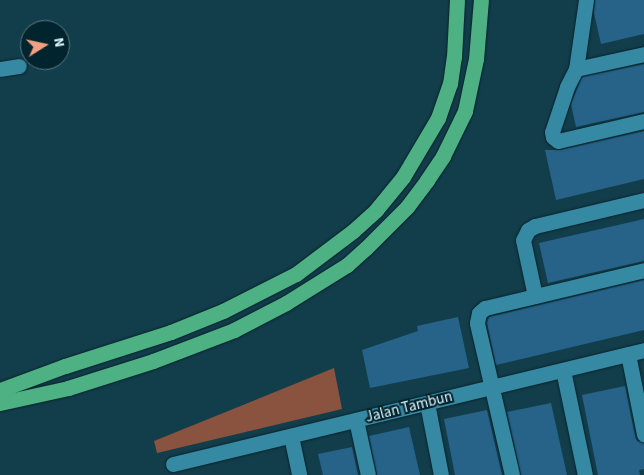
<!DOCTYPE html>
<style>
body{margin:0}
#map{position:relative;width:644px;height:475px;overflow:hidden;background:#123e4b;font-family:"Source Sans 3",sans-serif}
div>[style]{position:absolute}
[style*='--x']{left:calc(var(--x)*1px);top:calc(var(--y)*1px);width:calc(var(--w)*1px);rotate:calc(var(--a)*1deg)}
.green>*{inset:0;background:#89533f}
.building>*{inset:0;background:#276288}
.roads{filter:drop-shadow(0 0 1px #09232b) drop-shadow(0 0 1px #09232b)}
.minor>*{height:15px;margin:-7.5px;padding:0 7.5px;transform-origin:7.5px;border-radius:7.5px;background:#3689a2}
.highway>*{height:15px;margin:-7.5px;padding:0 7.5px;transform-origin:7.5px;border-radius:7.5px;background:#4eb183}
span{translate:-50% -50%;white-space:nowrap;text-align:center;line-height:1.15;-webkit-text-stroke:4px #01242e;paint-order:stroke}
.street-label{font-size:15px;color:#e0f6fe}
.north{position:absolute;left:20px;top:20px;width:50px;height:50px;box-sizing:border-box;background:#01242e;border:1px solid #5a7881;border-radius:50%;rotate:80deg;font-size:14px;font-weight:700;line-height:20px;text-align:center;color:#e0f6fe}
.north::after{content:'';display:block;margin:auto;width:18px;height:22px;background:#f3a082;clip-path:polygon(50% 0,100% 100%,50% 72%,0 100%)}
</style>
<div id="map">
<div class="green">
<i style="clip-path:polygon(334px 368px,342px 409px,157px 453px,154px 441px)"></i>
</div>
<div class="building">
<i style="clip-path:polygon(595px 0,644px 0,644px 34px,601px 44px,594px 13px)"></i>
<i style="clip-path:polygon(644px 64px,644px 112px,576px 127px,571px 104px,582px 77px)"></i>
<i style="clip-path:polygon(644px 131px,644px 179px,556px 200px,545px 150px,560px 150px)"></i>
<i style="clip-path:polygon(644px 219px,644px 261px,548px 283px,539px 243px)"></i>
<i style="clip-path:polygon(644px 280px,644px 330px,496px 365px,487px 323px,489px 317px)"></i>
<i style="clip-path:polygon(458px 317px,469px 368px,370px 388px,362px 350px,418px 331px,417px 326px)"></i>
<i style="clip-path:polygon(625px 386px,635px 436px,637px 441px,644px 443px,644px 469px,639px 470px,640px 475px,598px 475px,582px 395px)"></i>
<i style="clip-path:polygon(551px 403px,567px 475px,521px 475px,507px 412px)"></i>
<i style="clip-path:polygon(487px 410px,502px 475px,455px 475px,444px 419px)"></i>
<i style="clip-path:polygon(409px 427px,420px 475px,377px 475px,369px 436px)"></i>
<i style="clip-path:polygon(352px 447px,358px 475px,323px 475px,318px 454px)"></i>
</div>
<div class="roads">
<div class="minor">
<i style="--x:586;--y:0;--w:70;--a:98.2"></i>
<i style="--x:576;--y:69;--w:20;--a:117"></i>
<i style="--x:567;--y:87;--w:47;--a:108.4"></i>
<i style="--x:552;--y:132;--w:5;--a:79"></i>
<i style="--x:553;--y:137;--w:6;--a:39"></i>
<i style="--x:558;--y:141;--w:88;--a:-13.1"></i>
<i style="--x:0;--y:69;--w:19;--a:-9"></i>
<i style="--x:576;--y:69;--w:70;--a:-12.4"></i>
<i style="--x:535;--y:296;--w:57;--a:-102.1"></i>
<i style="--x:523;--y:240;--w:11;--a:-63"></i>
<i style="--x:528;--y:230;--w:8;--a:-30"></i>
<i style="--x:535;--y:226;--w:112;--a:-13.4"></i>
<i style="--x:628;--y:354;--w:82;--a:78.7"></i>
<i style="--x:563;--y:370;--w:107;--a:78.2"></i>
<i style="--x:427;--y:403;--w:73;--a:79"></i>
<i style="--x:356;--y:420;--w:56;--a:77.7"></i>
<i style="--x:291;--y:436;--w:40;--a:78"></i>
<i style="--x:173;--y:464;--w:485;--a:-13.6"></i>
<i style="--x:512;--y:475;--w:156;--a:-103"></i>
<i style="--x:477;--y:323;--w:10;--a:-79"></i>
<i style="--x:479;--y:313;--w:8;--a:-40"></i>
<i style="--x:485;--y:308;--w:163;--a:-13.4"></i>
</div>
<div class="highway">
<i style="--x:0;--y:390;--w:69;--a:-20.3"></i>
<i style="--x:65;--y:366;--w:111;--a:-17.8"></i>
<i style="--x:171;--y:332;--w:56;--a:-22"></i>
<i style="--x:223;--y:311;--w:82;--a:-26.9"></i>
<i style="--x:296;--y:274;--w:71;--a:-37"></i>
<i style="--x:353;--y:231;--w:31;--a:-42"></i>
<i style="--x:376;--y:210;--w:43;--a:-50.7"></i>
<i style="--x:403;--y:177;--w:69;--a:-59.3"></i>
<i style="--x:438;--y:118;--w:36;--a:-71"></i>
<i style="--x:450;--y:84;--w:27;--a:-82"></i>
<i style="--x:454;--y:57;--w:57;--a:-87"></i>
<i style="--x:0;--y:403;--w:70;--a:-12.4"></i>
<i style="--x:68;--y:388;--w:89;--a:-17.6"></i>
<i style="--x:153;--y:361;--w:87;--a:-20.9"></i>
<i style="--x:234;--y:330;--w:59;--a:-27.4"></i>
<i style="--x:286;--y:303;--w:72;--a:-31.9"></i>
<i style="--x:347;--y:265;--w:25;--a:-42"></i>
<i style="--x:366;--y:248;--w:58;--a:-45"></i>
<i style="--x:407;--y:207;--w:34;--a:-53"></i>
<i style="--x:427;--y:180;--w:29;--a:-56"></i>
<i style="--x:443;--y:156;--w:50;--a:-63.9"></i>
<i style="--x:465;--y:111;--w:53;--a:-78.1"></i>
<i style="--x:476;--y:59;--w:59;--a:-85.2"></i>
</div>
</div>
<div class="street-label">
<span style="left:409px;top:407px;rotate:-14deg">Jalan Tambun</span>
</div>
<div class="north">N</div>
</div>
